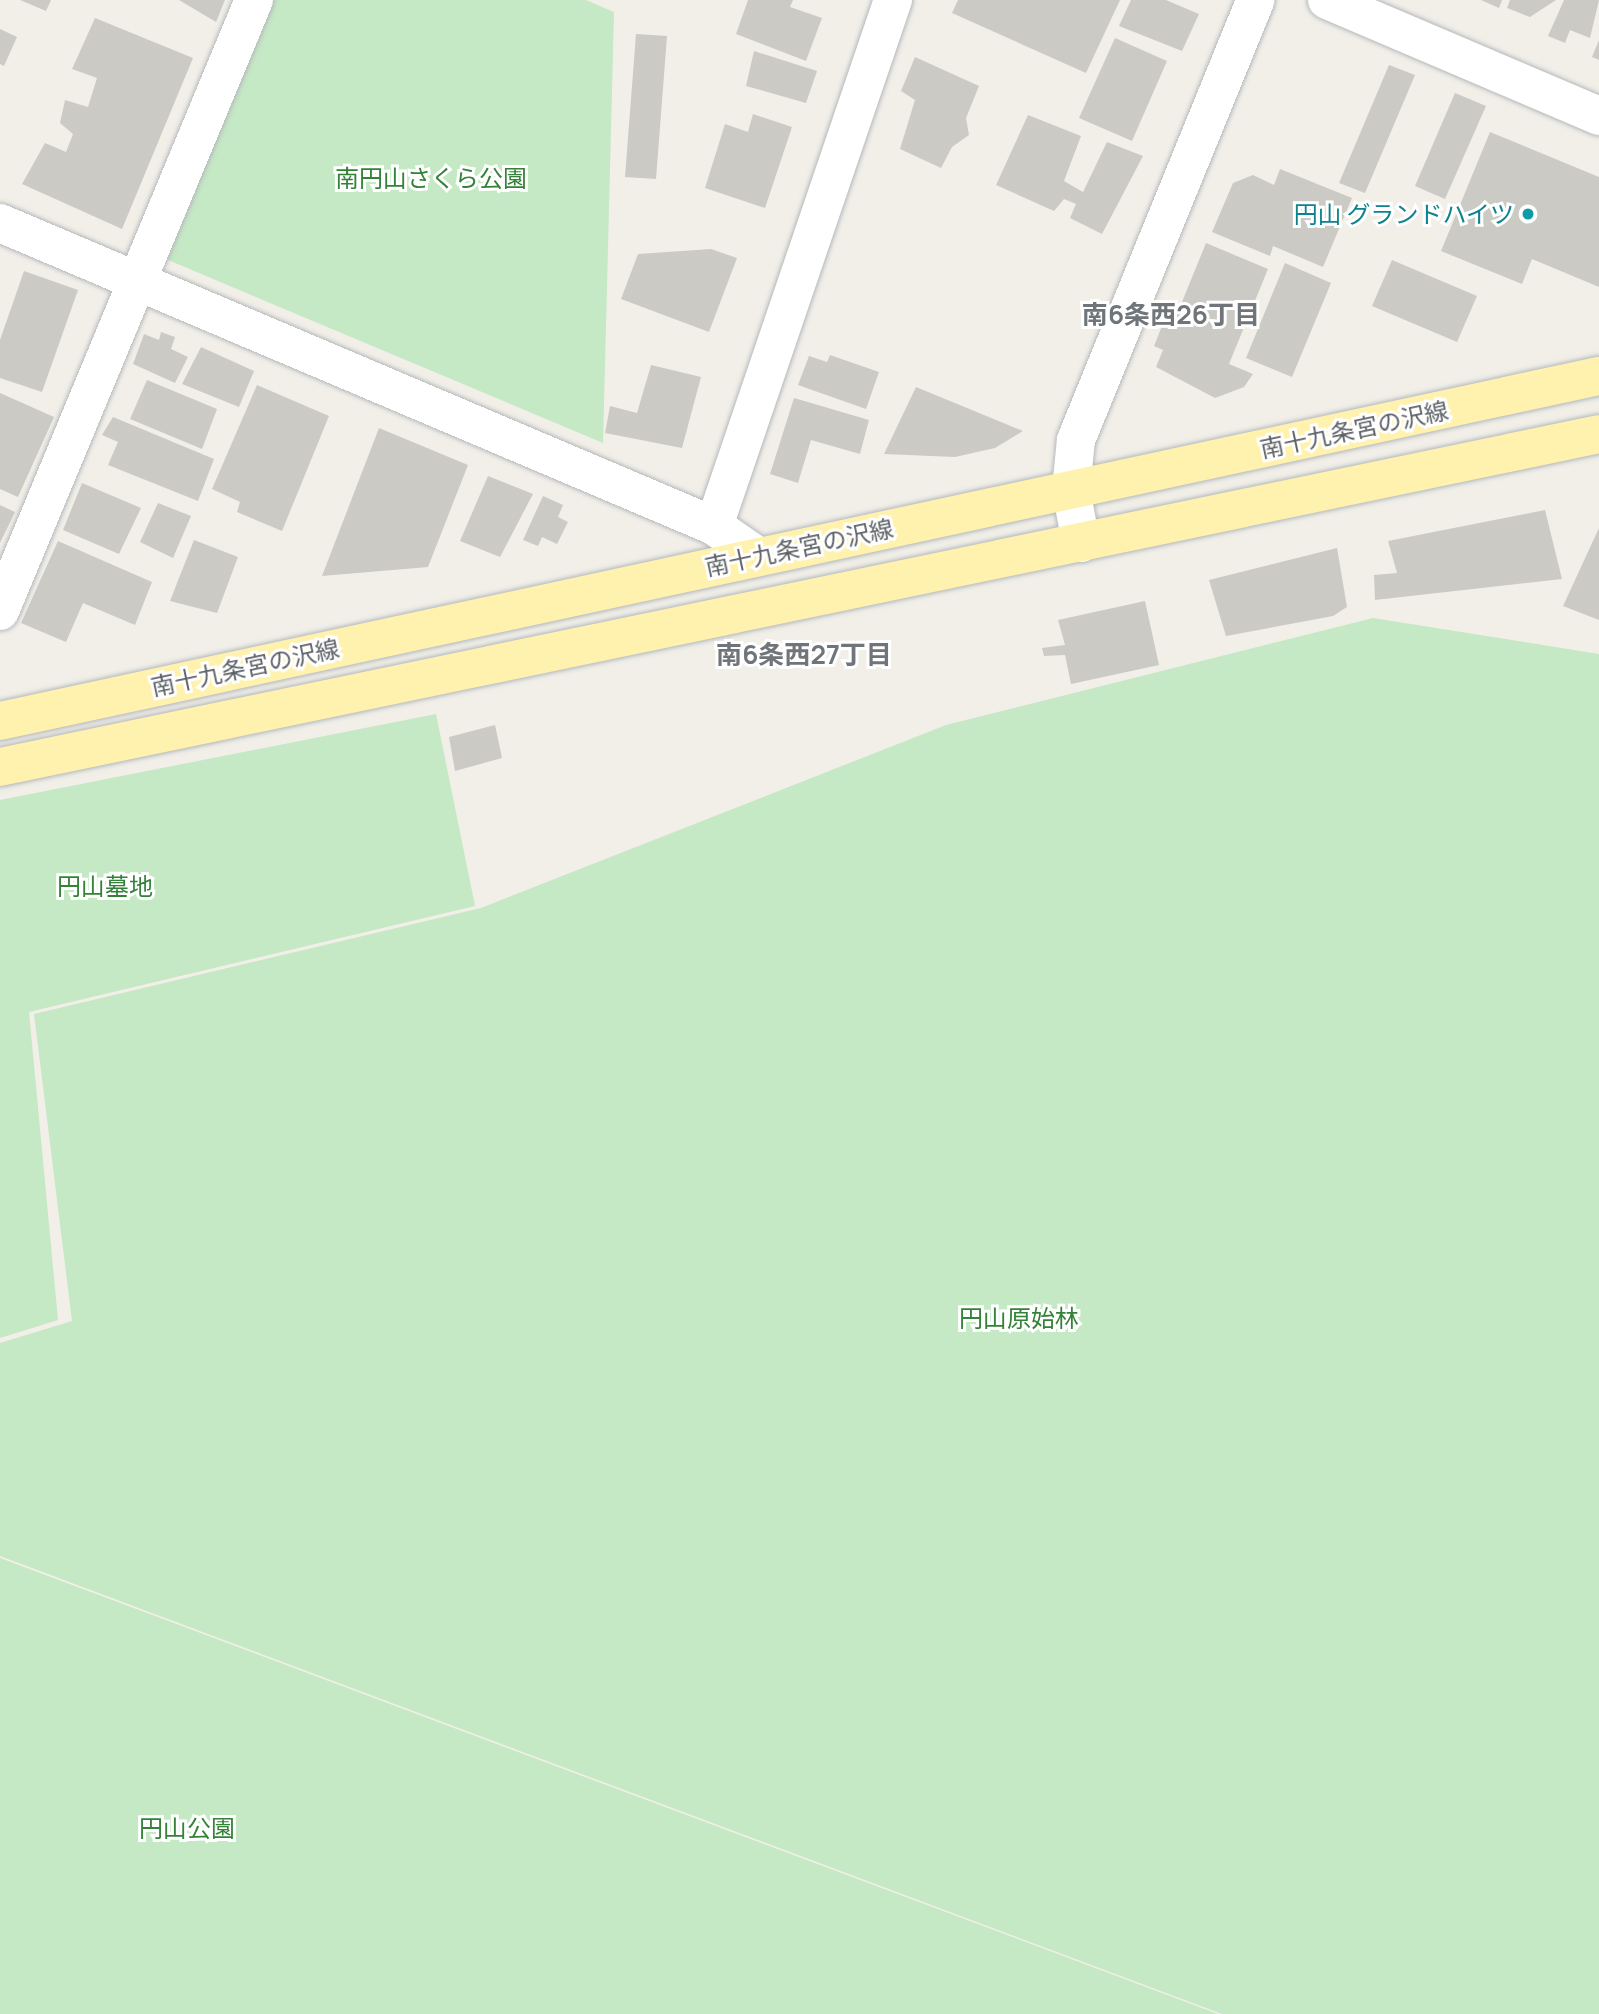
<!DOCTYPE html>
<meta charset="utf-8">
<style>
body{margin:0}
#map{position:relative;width:1599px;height:2014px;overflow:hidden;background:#f1efe8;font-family:Manrope,"Noto Sans JP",sans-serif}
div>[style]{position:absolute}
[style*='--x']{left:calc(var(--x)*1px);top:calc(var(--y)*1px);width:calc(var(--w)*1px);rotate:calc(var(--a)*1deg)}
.green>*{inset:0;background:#c5e8c5}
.building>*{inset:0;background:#cccac5}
.roads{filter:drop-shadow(0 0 2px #b5b8bc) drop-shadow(0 0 2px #b5b8bc)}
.minor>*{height:38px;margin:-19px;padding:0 19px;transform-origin:19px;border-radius:19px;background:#fff}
.major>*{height:38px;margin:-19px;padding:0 19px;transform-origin:19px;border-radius:19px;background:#fff2af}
.dots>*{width:19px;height:19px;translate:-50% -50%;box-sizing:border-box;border:4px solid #fff;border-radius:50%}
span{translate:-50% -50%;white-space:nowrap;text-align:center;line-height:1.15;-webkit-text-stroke:6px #fff;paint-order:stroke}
.park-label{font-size:24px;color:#348238}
.culture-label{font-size:24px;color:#0d838f}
.right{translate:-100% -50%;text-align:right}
.street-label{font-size:24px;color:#5f6368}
.neighbourhood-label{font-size:26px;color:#70757a;font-weight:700}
</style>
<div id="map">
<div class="green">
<i style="clip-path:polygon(263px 0,586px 0,614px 12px,603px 443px,161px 257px)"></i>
<i style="clip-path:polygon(1373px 618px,1599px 654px,1599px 2014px,1222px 2014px,0 1556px,0 1343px,72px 1321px,34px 1014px,481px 908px,946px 725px)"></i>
<i style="clip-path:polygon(436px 714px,475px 906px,29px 1012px,58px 1320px,0 1338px,0 800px)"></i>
<i style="clip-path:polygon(0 1558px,1218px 2014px,0 2014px)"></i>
</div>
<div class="building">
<i style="clip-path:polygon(20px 0,51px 0,46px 11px)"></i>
<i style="clip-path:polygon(179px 0,225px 0,216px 22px)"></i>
<i style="clip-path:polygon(748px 0,793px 0,790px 7px,822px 18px,806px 61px,736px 34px)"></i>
<i style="clip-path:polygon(958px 0,1120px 0,1086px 73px,952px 13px)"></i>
<i style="clip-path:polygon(1131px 0,1166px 0,1199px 14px,1182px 51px,1119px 26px)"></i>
<i style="clip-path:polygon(1481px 0,1502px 0,1499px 8px)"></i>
<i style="clip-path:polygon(1510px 0,1556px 0,1530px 17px,1507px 8px)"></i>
<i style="clip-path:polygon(1564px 0,1599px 0,1590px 38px,1570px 30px,1565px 43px,1548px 36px)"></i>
<i style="clip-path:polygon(95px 18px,193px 58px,122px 229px,22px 184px,45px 143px,66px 152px,73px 134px,60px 123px,65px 100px,88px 107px,97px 78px,72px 69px)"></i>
<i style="clip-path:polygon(0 29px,17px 37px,4px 66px,0 64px)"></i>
<i style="clip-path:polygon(636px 34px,667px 36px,656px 179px,625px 177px)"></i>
<i style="clip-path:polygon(1115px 38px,1167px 61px,1132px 141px,1079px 118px)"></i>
<i style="clip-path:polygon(1599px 40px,1599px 60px,1592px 57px)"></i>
<i style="clip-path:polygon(754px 51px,817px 71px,806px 103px,746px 86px)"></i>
<i style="clip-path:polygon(915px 57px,979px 86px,966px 118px,969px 135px,952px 147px,941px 168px,900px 149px,915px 100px,901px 91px)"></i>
<i style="clip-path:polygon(1389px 65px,1415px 75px,1365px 193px,1339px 183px)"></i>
<i style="clip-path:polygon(1455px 93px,1486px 106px,1445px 199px,1415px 186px)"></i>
<i style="clip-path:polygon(753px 114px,792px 127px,765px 208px,705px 188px,725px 124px,748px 132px)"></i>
<i style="clip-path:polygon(1028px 115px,1081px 136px,1064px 181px,1083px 192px,1107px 142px,1143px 156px,1102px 234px,1070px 218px,1076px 204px,1064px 199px,1054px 211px,996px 185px)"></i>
<i style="clip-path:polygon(1490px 132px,1599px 177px,1599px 287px,1532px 259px,1522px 284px,1441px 251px)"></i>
<i style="clip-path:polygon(1280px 169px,1352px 198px,1323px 267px,1273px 246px,1270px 256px,1212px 232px,1233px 183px,1253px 175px,1274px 185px)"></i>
<i style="clip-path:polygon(1206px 243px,1268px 269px,1229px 364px,1253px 374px,1244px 387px,1215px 398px,1156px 367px,1163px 350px,1154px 346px,1166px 316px,1175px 319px)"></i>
<i style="clip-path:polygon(711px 249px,737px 258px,709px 332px,621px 299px,638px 254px)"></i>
<i style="clip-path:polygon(1392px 260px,1477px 296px,1457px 342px,1372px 306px)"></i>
<i style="clip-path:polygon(1285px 263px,1331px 283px,1292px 377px,1246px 358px)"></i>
<i style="clip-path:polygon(24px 271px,78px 290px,42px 392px,0 378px,0 340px)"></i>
<i style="clip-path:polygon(161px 332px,175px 337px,171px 349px,188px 357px,175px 383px,133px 364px,144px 334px,159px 340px)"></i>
<i style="clip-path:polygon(201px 347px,254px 371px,239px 407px,182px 384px)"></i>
<i style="clip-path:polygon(830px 355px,879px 372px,866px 409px,798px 385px,809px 356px,827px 362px)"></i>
<i style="clip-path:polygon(651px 365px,701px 377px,682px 448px,605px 433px,610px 406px,637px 413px)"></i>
<i style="clip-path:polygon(147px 380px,217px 409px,202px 449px,130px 419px)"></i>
<i style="clip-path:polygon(257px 385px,329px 416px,282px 531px,237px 512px,240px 502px,212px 489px)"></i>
<i style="clip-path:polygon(916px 387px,1023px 431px,995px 448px,955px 457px,884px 454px)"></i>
<i style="clip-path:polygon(0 393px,54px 417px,18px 497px,0 489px)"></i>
<i style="clip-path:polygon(794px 398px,869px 420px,860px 454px,811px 440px,798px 483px,770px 474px)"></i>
<i style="clip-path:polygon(113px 417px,214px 459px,198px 501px,108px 465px,118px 442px,102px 435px)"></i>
<i style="clip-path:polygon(379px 428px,468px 465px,428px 567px,322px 576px)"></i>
<i style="clip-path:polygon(488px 476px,533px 494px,500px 557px,460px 541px)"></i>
<i style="clip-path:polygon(82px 483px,141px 508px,119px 554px,63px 530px)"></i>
<i style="clip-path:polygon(543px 496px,563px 505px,558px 517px,568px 522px,557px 544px,542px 537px,538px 546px,523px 540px)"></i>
<i style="clip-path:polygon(158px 503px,191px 516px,173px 558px,140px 542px)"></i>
<i style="clip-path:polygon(0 505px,15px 512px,0 543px)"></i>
<i style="clip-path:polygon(1545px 510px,1562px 579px,1375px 600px,1374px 575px,1397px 573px,1388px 541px)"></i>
<i style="clip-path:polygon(1599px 528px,1599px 620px,1563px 606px)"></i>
<i style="clip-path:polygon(194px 540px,238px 557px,217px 613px,170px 601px)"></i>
<i style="clip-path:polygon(58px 541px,152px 582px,135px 625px,83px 603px,66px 642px,21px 623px)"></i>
<i style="clip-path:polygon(1337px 548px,1347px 607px,1333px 616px,1226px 636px,1209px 580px)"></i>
<i style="clip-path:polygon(1145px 601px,1159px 665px,1071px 684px,1065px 655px,1044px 656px,1042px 648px,1065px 645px,1058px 620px)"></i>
<i style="clip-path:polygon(495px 725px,502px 758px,455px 771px,449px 737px)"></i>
</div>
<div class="roads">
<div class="minor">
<i style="--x:1327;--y:0;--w:296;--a:23.1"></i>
<i style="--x:0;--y:223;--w:776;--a:22.99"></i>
<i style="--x:714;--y:526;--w:51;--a:34.6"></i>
<i style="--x:714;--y:526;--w:556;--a:-71.21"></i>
<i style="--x:1081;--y:543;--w:55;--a:-100.5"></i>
<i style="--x:1071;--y:489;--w:49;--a:-84.2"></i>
<i style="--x:1076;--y:440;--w:475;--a:-67.8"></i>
<i style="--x:0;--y:611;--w:662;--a:-67.43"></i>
</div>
<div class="major">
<i style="--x:0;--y:721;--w:1636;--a:-12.18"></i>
<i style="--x:0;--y:767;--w:1633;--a:-11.76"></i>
</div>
</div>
<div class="dots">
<i style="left:1528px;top:214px;background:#0f9aa8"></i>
</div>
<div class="park-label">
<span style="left:431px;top:178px">南円山さくら公園</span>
<span style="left:105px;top:886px">円山墓地</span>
<span style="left:1019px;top:1318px">円山原始林</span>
<span style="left:187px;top:1828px">円山公園</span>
</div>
<div class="culture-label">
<span class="right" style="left:1514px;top:214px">円山 グランドハイツ</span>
</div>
<div class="street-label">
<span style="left:1354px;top:429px;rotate:-12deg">南十九条宮の沢線</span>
<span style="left:799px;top:547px;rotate:-12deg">南十九条宮の沢線</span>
<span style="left:245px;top:667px;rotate:-12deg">南十九条宮の沢線</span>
</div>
<div class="neighbourhood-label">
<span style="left:1171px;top:315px">南6条西26丁目</span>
<span style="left:804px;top:655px">南6条西27丁目</span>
</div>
</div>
